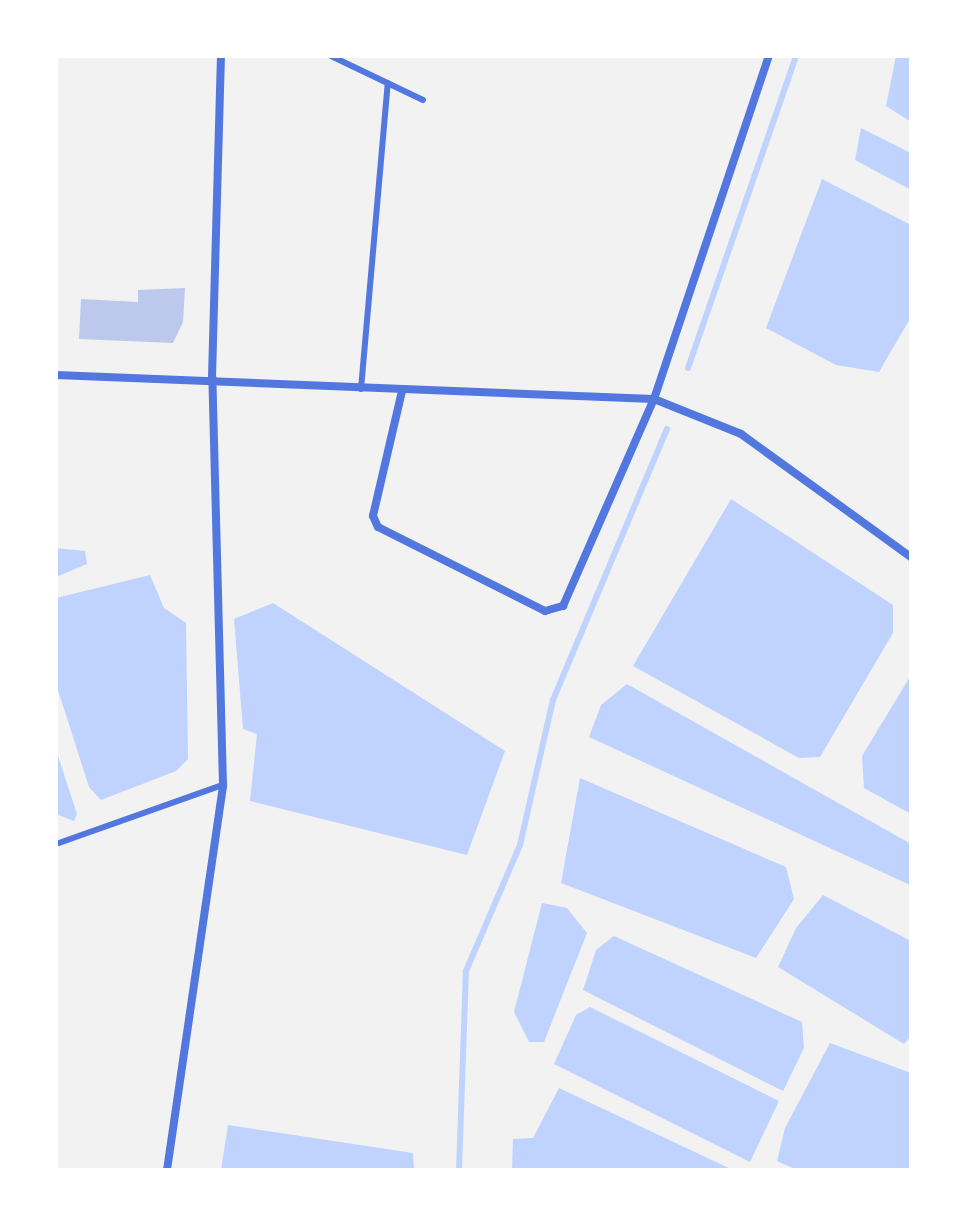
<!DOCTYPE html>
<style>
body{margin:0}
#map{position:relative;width:967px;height:1226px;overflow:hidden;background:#f2f2f2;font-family:Figtree,sans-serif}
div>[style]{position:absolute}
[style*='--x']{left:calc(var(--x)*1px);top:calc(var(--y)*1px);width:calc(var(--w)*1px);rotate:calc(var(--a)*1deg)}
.water>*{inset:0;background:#bfd3fe}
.stream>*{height:6px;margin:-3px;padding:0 3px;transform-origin:3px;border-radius:3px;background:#bfd3fe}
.building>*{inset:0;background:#bdc9ec}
.service>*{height:6px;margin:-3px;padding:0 3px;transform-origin:3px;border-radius:3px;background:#5277de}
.minor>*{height:8px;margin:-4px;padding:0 4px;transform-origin:4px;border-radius:4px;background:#5277de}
span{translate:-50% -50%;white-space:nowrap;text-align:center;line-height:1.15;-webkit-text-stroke:8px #fff;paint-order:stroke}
.frame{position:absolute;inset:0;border:58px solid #fff;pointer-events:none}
</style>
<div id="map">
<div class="water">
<i style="clip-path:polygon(896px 56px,911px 56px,911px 122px,886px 106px)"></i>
<i style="clip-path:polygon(861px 128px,911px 153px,911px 190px,855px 160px)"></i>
<i style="clip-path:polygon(822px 179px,911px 225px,911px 317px,879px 372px,836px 365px,766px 328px)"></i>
<i style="clip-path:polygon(731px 499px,893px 605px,893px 633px,820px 757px,799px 758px,633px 666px)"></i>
<i style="clip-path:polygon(56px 548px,85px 551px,87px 564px,56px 577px)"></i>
<i style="clip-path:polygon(150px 575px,164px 608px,186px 623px,188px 759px,176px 771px,101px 800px,89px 787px,56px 684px,56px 598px)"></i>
<i style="clip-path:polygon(273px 603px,505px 751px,467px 855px,250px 801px,257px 734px,243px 729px,234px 619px)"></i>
<i style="clip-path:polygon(911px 675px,911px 814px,864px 788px,862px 756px)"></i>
<i style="clip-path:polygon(627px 684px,911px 844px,910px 885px,589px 737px,601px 705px)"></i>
<i style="clip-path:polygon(56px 750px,77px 814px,74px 821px,56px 814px)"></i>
<i style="clip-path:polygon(580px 778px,786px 867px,794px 899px,756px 958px,561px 883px)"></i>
<i style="clip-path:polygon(823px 895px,911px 941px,911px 1036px,904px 1044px,778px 967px,796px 928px)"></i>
<i style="clip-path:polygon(542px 903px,567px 908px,587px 933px,544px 1042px,529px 1042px,514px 1012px)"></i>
<i style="clip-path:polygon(614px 936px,802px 1022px,804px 1048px,783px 1091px,583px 990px,596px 950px)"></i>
<i style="clip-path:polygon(590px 1007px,779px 1101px,750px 1162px,554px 1064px,576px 1015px)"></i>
<i style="clip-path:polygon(830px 1043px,911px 1073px,911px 1170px,797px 1170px,777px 1161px,785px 1128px)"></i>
<i style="clip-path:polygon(559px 1088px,733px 1170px,512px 1170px,513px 1139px,533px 1138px)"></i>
<i style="clip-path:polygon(228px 1125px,413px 1153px,414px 1170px,221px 1170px)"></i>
</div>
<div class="stream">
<i style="--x:688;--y:368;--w:330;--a:-70.9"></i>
<i style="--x:459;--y:1170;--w:199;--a:-88"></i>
<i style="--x:466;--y:971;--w:137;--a:-66.8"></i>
<i style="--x:520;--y:845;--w:149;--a:-77.2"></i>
<i style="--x:553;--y:700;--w:294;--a:-67.2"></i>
</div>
<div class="building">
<i style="clip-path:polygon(185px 288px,183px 322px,173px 343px,79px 339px,81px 299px,138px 302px,138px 290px)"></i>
</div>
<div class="service">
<i style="--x:331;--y:56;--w:102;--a:25.6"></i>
<i style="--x:361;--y:389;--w:307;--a:-85"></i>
<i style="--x:56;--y:844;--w:177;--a:-19.5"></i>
</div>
<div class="minor">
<i style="--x:56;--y:375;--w:598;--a:2.3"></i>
<i style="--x:654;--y:399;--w:94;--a:21.9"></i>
<i style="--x:741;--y:434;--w:210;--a:35.9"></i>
<i style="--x:402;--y:391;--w:128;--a:103.1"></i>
<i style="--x:373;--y:516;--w:12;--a:66"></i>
<i style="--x:378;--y:527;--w:187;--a:26.7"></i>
<i style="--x:545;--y:611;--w:19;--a:-16"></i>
<i style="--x:563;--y:606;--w:226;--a:-66.3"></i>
<i style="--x:654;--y:399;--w:362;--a:-71.5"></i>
<i style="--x:167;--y:1170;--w:389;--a:-81.7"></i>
<i style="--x:223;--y:785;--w:408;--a:-91.5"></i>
<i style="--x:212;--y:377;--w:321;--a:-88.4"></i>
</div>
<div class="frame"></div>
</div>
